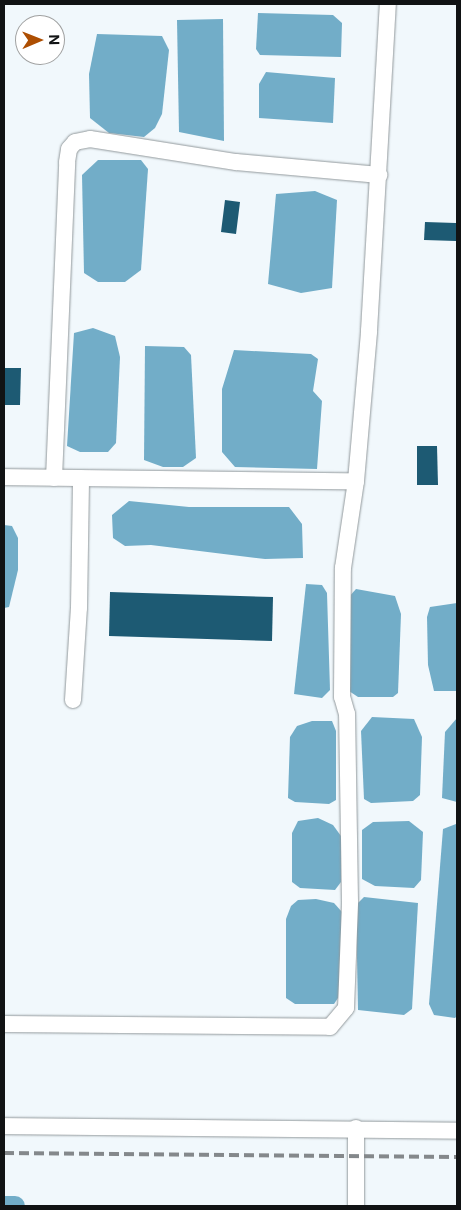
<!DOCTYPE html>
<style>
body{margin:0}
#map{position:relative;width:461px;height:1210px;overflow:hidden;background:#f1f8fc;font-family:Inter,sans-serif}
div>[style]{position:absolute}
[style*='--x']{left:calc(var(--x)*1px);top:calc(var(--y)*1px);width:calc(var(--w)*1px);rotate:calc(var(--a)*1deg)}
.water>*{inset:0;background:#72adc8}
.canal>*{height:20px;margin:-10px;padding:0 10px;transform-origin:10px;border-radius:10px;background:#72adc8}
.building>*{inset:0;background:#1d5a73}
.roads{filter:drop-shadow(0 0 1px #92999c) drop-shadow(0 0 1px #92999c)}
.street>*{height:16px;margin:-8px;padding:0 8px;transform-origin:8px;border-radius:8px;background:#fff}
.rail>*{height:4px;margin-top:-2px;transform-origin:0;background:repeating-linear-gradient(90deg,#84888b 0 10px,transparent 0 15px)}
span{translate:-50% -50%;white-space:nowrap;text-align:center;line-height:1.15;-webkit-text-stroke:5px #fff;paint-order:stroke}
.frame{position:absolute;inset:0;border:5px solid #111314;pointer-events:none}
.north{position:absolute;left:15px;top:15px;width:50px;height:50px;box-sizing:border-box;background:#fff;border:1px solid #a0a1a1;border-radius:50%;rotate:89deg;font-size:14px;font-weight:700;line-height:20px;text-align:center;color:#111314}
.north::after{content:'';display:block;margin:auto;width:18px;height:22px;background:#ad4e02;clip-path:polygon(50% 0,100% 100%,50% 72%,0 100%)}
</style>
<div id="map">
<div class="water">
<i style="clip-path:polygon(258px 13px,333px 15px,342px 23px,341px 57px,260px 55px,256px 49px)"></i>
<i style="clip-path:polygon(223px 19px,224px 141px,179px 132px,177px 20px)"></i>
<i style="clip-path:polygon(97px 34px,162px 36px,169px 50px,162px 114px,155px 128px,144px 137px,109px 133px,90px 118px,89px 74px)"></i>
<i style="clip-path:polygon(266px 72px,335px 78px,333px 123px,259px 118px,259px 84px)"></i>
<i style="clip-path:polygon(98px 160px,141px 160px,148px 169px,141px 270px,125px 282px,98px 282px,84px 273px,82px 175px)"></i>
<i style="clip-path:polygon(315px 191px,337px 200px,332px 288px,301px 293px,268px 284px,276px 194px)"></i>
<i style="clip-path:polygon(93px 328px,115px 336px,120px 357px,116px 443px,108px 452px,80px 452px,67px 446px,74px 333px)"></i>
<i style="clip-path:polygon(145px 346px,184px 347px,191px 355px,196px 458px,183px 467px,163px 467px,144px 460px)"></i>
<i style="clip-path:polygon(234px 350px,311px 354px,318px 359px,313px 391px,322px 401px,317px 469px,235px 467px,222px 452px,222px 389px)"></i>
<i style="clip-path:polygon(129px 501px,189px 507px,289px 507px,302px 524px,303px 558px,265px 559px,151px 545px,125px 546px,113px 538px,112px 515px)"></i>
<i style="clip-path:polygon(4px 525px,12px 526px,18px 538px,18px 570px,9px 607px,4px 608px)"></i>
<i style="clip-path:polygon(306px 584px,322px 585px,327px 593px,330px 690px,322px 698px,294px 694px)"></i>
<i style="clip-path:polygon(356px 589px,395px 596px,401px 614px,398px 693px,393px 697px,358px 697px,349px 691px,348px 598px)"></i>
<i style="clip-path:polygon(457px 603px,457px 691px,434px 691px,428px 665px,427px 617px,430px 607px)"></i>
<i style="clip-path:polygon(372px 717px,414px 719px,422px 737px,420px 795px,413px 801px,371px 803px,364px 799px,361px 731px)"></i>
<i style="clip-path:polygon(457px 718px,457px 802px,442px 798px,445px 732px)"></i>
<i style="clip-path:polygon(312px 721px,332px 721px,336px 731px,336px 800px,329px 804px,295px 802px,288px 798px,290px 737px,297px 726px)"></i>
<i style="clip-path:polygon(318px 818px,333px 825px,341px 836px,341px 882px,335px 890px,300px 888px,292px 882px,292px 833px,298px 821px)"></i>
<i style="clip-path:polygon(409px 821px,423px 832px,421px 880px,414px 888px,375px 886px,362px 879px,362px 830px,373px 822px)"></i>
<i style="clip-path:polygon(456px 824px,457px 1016px,455px 1018px,434px 1015px,429px 1004px,443px 829px)"></i>
<i style="clip-path:polygon(364px 897px,418px 903px,412px 1009px,404px 1015px,358px 1010px,356px 905px)"></i>
<i style="clip-path:polygon(316px 899px,334px 903px,342px 912px,340px 995px,334px 1004px,295px 1004px,286px 998px,286px 919px,291px 906px,298px 900px)"></i>
</div>
<div class="canal">
<i style="--x:4;--y:1206;--w:11;--a:0"></i>
</div>
<div class="building">
<i style="clip-path:polygon(225px 200px,240px 202px,236px 234px,221px 232px)"></i>
<i style="clip-path:polygon(425px 222px,456px 223px,456px 241px,424px 240px)"></i>
<i style="clip-path:polygon(4px 368px,21px 368px,20px 405px,4px 405px)"></i>
<i style="clip-path:polygon(417px 446px,437px 446px,438px 485px,417px 485px)"></i>
<i style="clip-path:polygon(110px 592px,273px 597px,272px 641px,109px 636px)"></i>
</div>
<div class="roads">
<div class="street">
<i style="--x:4;--y:477;--w:352;--a:0.7"></i>
<i style="--x:54;--y:478;--w:316;--a:-87.6"></i>
<i style="--x:67;--y:162;--w:13;--a:-81"></i>
<i style="--x:69;--y:149;--w:9;--a:-49"></i>
<i style="--x:75;--y:142;--w:15;--a:-11"></i>
<i style="--x:90;--y:139;--w:148;--a:9"></i>
<i style="--x:236;--y:162;--w:144;--a:5.2"></i>
<i style="--x:73;--y:700;--w:92;--a:-86.3"></i>
<i style="--x:79;--y:608;--w:130;--a:-89.1"></i>
<i style="--x:4;--y:1024;--w:326;--a:0.5"></i>
<i style="--x:330;--y:1027;--w:25;--a:-50"></i>
<i style="--x:346;--y:1008;--w:106;--a:-87.8"></i>
<i style="--x:350;--y:902;--w:188;--a:-90.9"></i>
<i style="--x:347;--y:714;--w:18;--a:-106"></i>
<i style="--x:342;--y:697;--w:129;--a:-89.6"></i>
<i style="--x:343;--y:568;--w:88;--a:-81.5"></i>
<i style="--x:356;--y:481;--w:151;--a:-85"></i>
<i style="--x:369;--y:331;--w:328;--a:-86.7"></i>
<i style="--x:4;--y:1126;--w:453;--a:0.6"></i>
<i style="--x:356;--y:1206;--w:78;--a:-90"></i>
</div>
</div>
<div class="rail">
<i style="--x:4;--y:1153;--w:453;--a:0.5"></i>
</div>
<div class="frame"></div>
<div class="north">N</div>
</div>
